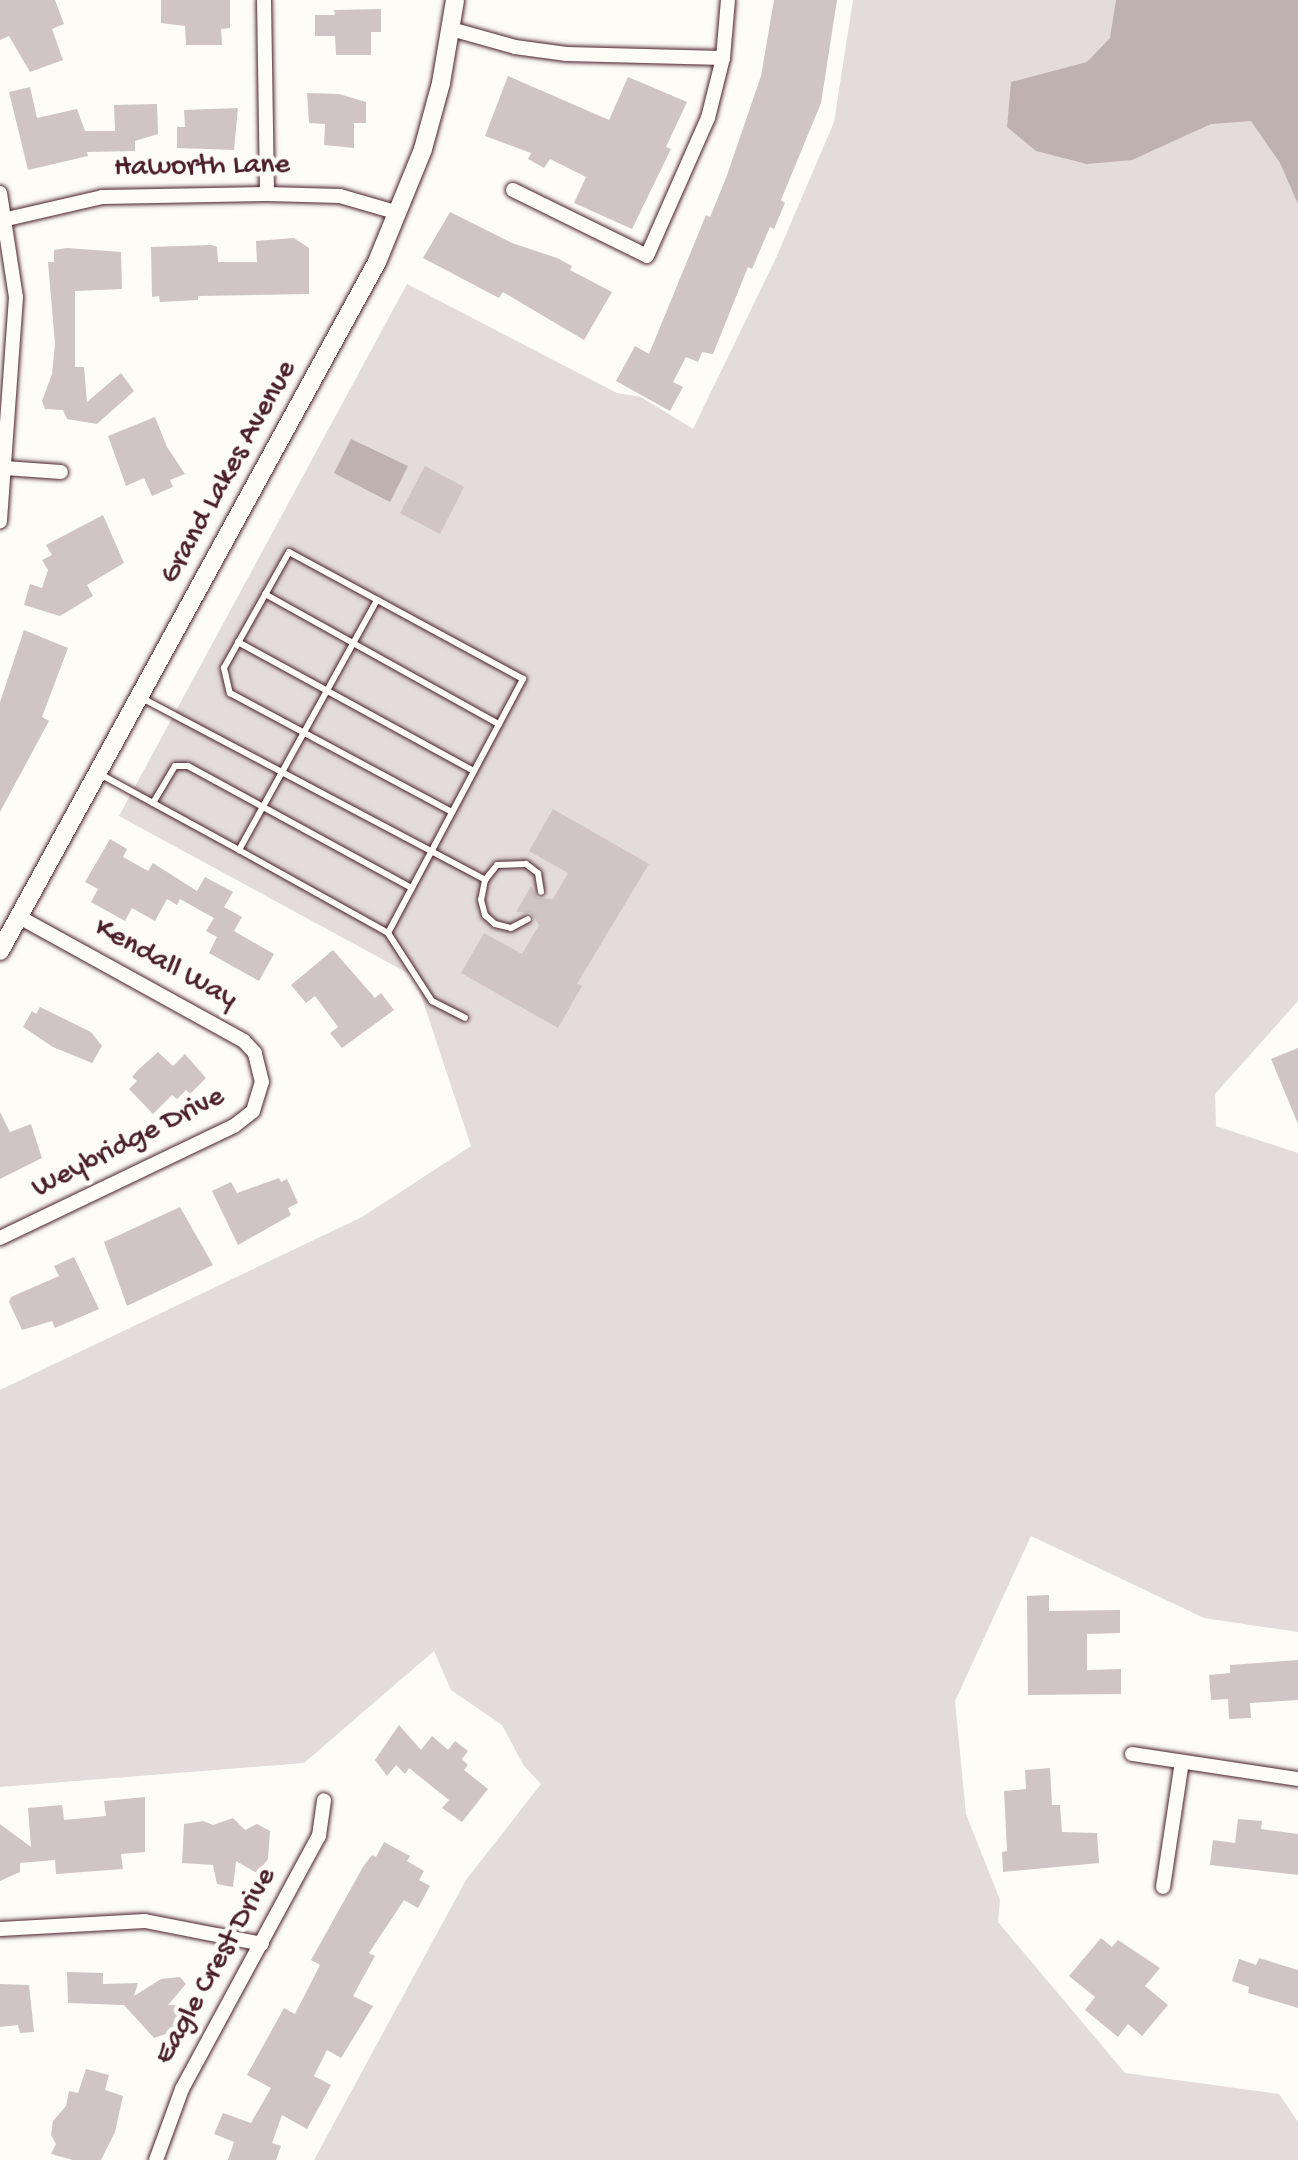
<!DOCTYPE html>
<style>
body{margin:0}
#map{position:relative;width:1298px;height:2160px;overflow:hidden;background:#fdfcf7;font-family:"Gochi Hand",sans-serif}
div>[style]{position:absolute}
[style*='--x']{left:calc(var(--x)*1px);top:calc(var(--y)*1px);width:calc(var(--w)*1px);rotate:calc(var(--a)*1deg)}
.green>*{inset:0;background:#e3dcda}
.water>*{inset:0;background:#c0b1b1}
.building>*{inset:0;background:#d0c5c4}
.roads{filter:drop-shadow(0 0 2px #4a1f2b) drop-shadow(0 0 2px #4a1f2b)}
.service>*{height:6px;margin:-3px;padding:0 3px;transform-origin:3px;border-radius:3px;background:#fdfcf7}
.minor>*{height:14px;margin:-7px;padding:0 7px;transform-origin:7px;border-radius:7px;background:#fdfcf7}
.tertiary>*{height:18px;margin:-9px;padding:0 9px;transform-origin:9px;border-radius:9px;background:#fdfcf7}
span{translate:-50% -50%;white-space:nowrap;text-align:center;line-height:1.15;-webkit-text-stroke:9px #fdfcf7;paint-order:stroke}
.street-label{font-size:30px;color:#4a1f2b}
</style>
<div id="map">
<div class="green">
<i style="clip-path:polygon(853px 0,1298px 0,1298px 1001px,1215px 1094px,1216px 1126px,1298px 1153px,1298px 1632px,1204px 1618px,1031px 1536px,955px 1701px,966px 1814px,1000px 1900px,998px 1922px,1125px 2073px,1279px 2094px,1298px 2122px,1298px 2160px,314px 2160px,466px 1880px,541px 1784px,524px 1766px,502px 1725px,451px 1690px,434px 1651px,304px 1763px,0 1787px,0 1390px,362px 1217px,471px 1146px,415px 977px,119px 816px,407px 284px,617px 393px,641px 397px,693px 429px,776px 258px,834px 122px)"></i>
</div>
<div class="water">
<i style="clip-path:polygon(1116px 0,1298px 0,1298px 204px,1280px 163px,1251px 121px,1211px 124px,1132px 160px,1087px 164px,1036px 151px,1007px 127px,1011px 82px,1087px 62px,1110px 38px)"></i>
<i style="clip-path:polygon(351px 439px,408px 466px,390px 502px,334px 473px)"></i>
</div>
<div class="building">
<i style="clip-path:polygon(0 0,55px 0,64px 24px,52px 29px,63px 60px,30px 72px,9px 36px,0 40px)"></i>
<i style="clip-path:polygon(161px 0,230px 0,230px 28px,221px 29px,222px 45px,186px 45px,185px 26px,161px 23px)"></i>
<i style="clip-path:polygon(774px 0,837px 0,821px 103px,781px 200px,785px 203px,774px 229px,770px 227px,752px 269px,748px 267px,713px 354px,702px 352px,698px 362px,686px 357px,673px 382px,683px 387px,670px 411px,616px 381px,635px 346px,649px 354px,706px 215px,710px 217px,726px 178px,761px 76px)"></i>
<i style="clip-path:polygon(381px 9px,381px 32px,371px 32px,371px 55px,336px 55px,335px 36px,315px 36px,315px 15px,335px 15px,334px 10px)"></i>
<i style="clip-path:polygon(508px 76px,609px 120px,628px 77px,687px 102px,666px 147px,671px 149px,632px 229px,574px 203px,586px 177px,550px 159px,544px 168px,528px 159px,531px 153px,485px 136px)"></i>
<i style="clip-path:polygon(30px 87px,37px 118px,77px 109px,85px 131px,115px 131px,114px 105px,157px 104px,158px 134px,135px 141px,135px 151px,87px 152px,88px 156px,28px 170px,9px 92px)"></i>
<i style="clip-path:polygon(307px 93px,339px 94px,366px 102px,366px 123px,354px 123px,354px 148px,324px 145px,325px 124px,309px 123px)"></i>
<i style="clip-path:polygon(238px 108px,234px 150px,177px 148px,177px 127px,185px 127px,184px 110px)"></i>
<i style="clip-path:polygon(450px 212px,512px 243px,557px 258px,572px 266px,570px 270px,612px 292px,584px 340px,503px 292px,499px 298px,423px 258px)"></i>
<i style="clip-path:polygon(294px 238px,309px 248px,309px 294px,198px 296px,198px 300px,160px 302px,159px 296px,152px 297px,151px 247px,212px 245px,217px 247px,218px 262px,257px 262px,256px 241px)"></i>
<i style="clip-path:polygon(67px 248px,121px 252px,122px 289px,75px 291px,75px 367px,84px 367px,87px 402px,121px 373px,134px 391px,97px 424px,67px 419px,63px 410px,45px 409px,42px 401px,52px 374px,55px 344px,48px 262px,54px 262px,54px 250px)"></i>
<i style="clip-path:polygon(155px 417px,167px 447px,185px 474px,170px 480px,173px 487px,152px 496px,144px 478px,126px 486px,108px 436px)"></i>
<i style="clip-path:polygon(425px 466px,464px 487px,440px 534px,400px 513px)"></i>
<i style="clip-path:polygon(103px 515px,124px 563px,87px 585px,93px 596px,60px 616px,24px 605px,30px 584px,42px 588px,48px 570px,42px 560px,52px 555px,46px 545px)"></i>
<i style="clip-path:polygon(24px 630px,68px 648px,42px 717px,49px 721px,0 812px,0 702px)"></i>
<i style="clip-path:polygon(553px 809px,649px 864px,577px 984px,582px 986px,558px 1028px,461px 973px,484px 933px,522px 954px,539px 925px,531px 913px,516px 912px,531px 886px,538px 898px,553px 899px,568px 873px,529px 851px)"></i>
<i style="clip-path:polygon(110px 839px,127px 849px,123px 857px,148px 871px,153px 863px,197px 891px,205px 877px,233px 892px,224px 907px,242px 917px,234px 931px,274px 954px,259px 981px,209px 953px,217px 937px,206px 931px,214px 918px,180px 899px,177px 905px,167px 899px,155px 921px,132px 908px,125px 921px,91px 902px,98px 889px,85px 882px)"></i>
<i style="clip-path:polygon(333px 950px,375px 998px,381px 993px,394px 1010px,342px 1048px,330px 1033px,338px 1027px,315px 996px,306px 1003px,291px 985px)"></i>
<i style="clip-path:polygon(40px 1007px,91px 1032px,102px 1046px,92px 1063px,53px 1047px,23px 1027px,32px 1011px,36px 1014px)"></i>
<i style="clip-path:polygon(1298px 1048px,1298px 1124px,1271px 1059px)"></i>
<i style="clip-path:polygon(158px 1052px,173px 1066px,185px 1054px,206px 1078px,190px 1094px,186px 1090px,177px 1099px,172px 1095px,153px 1114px,129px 1089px,137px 1081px,132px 1077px,138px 1070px)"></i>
<i style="clip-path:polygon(0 1112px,10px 1132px,31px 1124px,42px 1158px,0 1179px)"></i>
<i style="clip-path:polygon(279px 1178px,281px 1182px,287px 1179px,298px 1203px,288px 1208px,291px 1215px,238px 1245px,212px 1191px,231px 1182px,237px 1193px)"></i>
<i style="clip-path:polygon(180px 1207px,213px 1265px,127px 1306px,104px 1242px)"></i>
<i style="clip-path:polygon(74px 1257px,99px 1309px,55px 1328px,52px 1321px,22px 1330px,9px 1302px,11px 1297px,59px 1276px,54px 1266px)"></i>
<i style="clip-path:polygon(1049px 1595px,1049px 1611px,1120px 1610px,1120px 1633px,1087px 1634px,1087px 1670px,1121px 1669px,1121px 1694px,1028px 1695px,1027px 1596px)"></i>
<i style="clip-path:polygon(1298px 1660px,1298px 1700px,1250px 1703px,1251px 1718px,1229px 1719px,1228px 1699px,1211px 1700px,1209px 1675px,1230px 1673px,1230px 1665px)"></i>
<i style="clip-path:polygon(399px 1725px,421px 1750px,432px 1736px,448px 1750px,455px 1741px,468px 1751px,462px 1759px,468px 1765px,464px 1770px,488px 1789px,462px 1822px,442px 1808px,449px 1800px,409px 1768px,405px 1774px,396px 1765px,387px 1776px,375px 1760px)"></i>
<i style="clip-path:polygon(1050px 1768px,1052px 1805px,1060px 1805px,1062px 1832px,1097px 1833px,1099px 1863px,1003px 1872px,1002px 1852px,1007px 1851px,1004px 1791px,1026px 1789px,1025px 1770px)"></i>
<i style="clip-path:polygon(145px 1797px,145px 1852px,121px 1854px,123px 1869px,56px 1874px,55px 1860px,20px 1863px,20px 1872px,0 1881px,0 1824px,31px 1847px,28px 1808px,62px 1805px,64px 1820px,106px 1816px,104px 1801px)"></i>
<i style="clip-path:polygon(233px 1818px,245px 1830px,257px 1824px,270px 1831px,268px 1859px,257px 1873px,236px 1861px,233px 1887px,217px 1884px,213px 1865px,182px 1863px,184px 1824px,203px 1821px,213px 1825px)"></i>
<i style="clip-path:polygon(1238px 1819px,1262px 1821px,1261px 1829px,1298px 1834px,1298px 1875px,1210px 1865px,1213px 1840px,1235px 1843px)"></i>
<i style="clip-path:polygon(384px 1842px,410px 1856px,407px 1861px,424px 1871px,419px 1880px,430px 1886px,418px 1908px,404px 1900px,369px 1953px,375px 1956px,353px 1996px,373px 2006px,341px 2058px,327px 2050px,314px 2076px,331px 2085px,307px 2129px,282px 2115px,272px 2143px,281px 2146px,276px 2160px,228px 2160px,234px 2142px,214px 2134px,223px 2113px,251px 2123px,271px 2088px,247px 2075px,284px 2008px,295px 2014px,320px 1965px,311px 1960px,363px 1867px,372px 1855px,376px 1857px)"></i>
<i style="clip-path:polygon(1101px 1938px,1112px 1947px,1118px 1940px,1160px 1968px,1145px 1986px,1168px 2005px,1142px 2036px,1128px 2024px,1118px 2037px,1085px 2010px,1095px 1997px,1069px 1976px)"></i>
<i style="clip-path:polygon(1259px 1958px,1298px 1970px,1298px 2008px,1248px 1993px,1249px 1987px,1232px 1981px,1239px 1959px,1256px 1965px)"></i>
<i style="clip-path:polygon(67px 1972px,103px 1973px,103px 1984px,138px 1983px,134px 1996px,161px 1979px,180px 1977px,186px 1984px,168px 2005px,196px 2005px,178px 2020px,180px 2029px,154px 2038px,124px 2005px,68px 2003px)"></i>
<i style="clip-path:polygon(0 1984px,29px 1985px,34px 2032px,20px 2033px,18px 2025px,0 2027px)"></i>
<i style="clip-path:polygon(86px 2069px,109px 2075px,105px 2090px,123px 2096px,115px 2132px,101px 2160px,73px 2160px,51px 2154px,56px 2144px,51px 2135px,53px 2121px,66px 2106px,69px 2091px,78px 2093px)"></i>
</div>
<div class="roads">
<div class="service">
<i style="--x:265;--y:594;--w:268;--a:29.1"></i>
<i style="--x:238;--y:642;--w:269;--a:28.7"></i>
<i style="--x:140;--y:697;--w:391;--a:27.9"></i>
<i style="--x:485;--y:880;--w:19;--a:-51"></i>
<i style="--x:497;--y:865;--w:29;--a:-2"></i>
<i style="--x:526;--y:864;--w:15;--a:37"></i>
<i style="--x:538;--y:873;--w:19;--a:81"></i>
<i style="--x:98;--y:773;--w:161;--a:28.6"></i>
<i style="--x:239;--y:850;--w:286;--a:-61.1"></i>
<i style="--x:153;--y:803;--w:43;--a:-59.3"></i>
<i style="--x:175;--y:766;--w:13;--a:0"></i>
<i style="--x:188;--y:766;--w:255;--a:28.6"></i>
<i style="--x:239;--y:850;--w:171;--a:29.1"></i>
<i style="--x:388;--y:933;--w:288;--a:-62"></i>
<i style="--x:523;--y:679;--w:266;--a:-151.5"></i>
<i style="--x:289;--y:552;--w:133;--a:119.3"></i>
<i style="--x:224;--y:668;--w:26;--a:77"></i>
<i style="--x:230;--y:693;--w:252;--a:28.2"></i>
<i style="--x:485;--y:880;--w:20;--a:101"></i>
<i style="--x:481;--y:900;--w:16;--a:75"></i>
<i style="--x:485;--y:915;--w:13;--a:42"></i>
<i style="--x:495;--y:924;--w:16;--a:14"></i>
<i style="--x:511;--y:928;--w:19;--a:-28"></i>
<i style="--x:388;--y:933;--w:81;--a:57.1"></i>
<i style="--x:432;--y:1001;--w:37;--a:27"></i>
</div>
<div class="minor">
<i style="--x:264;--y:0;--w:194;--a:89.1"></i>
<i style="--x:451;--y:29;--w:66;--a:15.7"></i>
<i style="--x:515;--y:47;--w:52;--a:7.7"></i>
<i style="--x:567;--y:54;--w:156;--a:1.5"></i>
<i style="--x:513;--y:190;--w:149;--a:26.2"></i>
<i style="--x:647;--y:256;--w:151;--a:-66.2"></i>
<i style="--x:708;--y:118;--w:62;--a:-76"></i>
<i style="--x:723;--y:58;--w:58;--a:-85.1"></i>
<i style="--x:0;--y:193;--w:105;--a:81.3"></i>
<i style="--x:16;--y:297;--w:225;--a:94.1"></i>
<i style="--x:7;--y:219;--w:98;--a:-13"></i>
<i style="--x:102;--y:197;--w:165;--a:-1"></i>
<i style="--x:267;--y:194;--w:73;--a:1.6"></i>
<i style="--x:340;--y:196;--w:61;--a:16.1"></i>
<i style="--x:5;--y:468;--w:56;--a:4.1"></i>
<i style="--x:0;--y:1238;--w:259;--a:-25.6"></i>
<i style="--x:234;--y:1126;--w:24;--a:-38"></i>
<i style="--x:253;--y:1111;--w:30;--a:-73"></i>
<i style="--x:262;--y:1082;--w:30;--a:-104"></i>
<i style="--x:255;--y:1053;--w:16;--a:-133"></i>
<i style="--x:244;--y:1041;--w:257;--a:-151.1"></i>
<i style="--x:1132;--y:1754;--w:168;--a:8.6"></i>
<i style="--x:1163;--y:1887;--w:126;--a:-81.4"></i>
<i style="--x:0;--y:1929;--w:145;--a:-3.2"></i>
<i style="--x:145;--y:1921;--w:119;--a:11.1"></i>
<i style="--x:156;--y:2160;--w:76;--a:-69.9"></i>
<i style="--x:182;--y:2089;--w:288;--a:-61.6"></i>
<i style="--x:319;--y:1836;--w:36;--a:-82"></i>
</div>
<div class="tertiary">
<i style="--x:0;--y:951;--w:785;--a:-61.31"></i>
<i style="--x:377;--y:262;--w:122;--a:-67.8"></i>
<i style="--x:423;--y:149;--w:68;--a:-74.7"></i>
<i style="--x:441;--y:83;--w:84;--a:-80.4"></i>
</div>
</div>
<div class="street-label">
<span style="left:202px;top:168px;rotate:-1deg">Haworth Lane</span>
<span style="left:230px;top:473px;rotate:-61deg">Grand Lakes Avenue</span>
<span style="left:165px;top:965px;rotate:29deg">Kendall Way</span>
<span style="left:129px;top:1144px;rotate:-27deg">Weybridge Drive</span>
<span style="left:217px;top:1967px;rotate:-61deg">Eagle Crest Drive</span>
</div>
</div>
